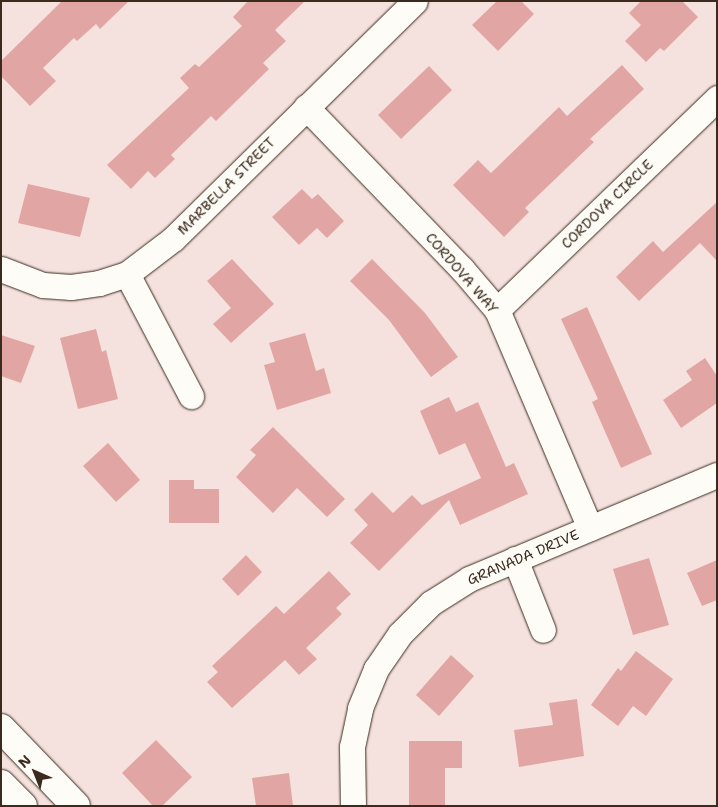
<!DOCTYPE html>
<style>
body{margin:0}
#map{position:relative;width:718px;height:807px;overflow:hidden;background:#f5e2de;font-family:"Shantell Sans",sans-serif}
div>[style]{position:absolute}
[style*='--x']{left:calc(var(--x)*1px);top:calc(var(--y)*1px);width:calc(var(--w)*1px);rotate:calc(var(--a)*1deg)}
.building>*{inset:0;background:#e1a6a3}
.roads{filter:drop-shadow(0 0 1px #3b2a1e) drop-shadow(0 0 1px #3b2a1e)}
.minor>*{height:25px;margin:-12.5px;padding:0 12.5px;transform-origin:12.5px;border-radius:12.5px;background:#fdfcf7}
.primary>*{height:28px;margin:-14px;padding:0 14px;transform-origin:14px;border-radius:14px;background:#fdfcf7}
span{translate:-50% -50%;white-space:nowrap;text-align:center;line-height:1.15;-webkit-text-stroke:4px #fdfcf7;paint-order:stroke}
.street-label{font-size:14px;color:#3b2a1e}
.frame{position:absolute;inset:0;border:2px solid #3b2a1e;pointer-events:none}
.north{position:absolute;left:10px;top:747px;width:50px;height:50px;-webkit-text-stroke:4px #fdfcf7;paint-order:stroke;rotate:316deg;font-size:14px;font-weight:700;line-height:20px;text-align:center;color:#3b2a1e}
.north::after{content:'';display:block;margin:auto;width:18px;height:22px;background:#3b2a1e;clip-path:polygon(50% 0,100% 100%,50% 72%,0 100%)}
</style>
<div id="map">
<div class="building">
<i style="clip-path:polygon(62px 1px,129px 1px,100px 29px,96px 24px,77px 41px,74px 38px,43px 68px,56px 81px,30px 106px,1px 76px,1px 61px)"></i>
<i style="clip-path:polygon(248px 1px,305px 1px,275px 30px,286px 41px,263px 63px,269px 69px,216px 121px,211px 116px,171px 155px,175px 159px,155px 178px,148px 171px,131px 189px,107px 165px,189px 88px,180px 78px,195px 64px,199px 67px,242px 26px,233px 17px)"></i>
<i style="clip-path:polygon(497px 1px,521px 1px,534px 14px,498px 51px,472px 25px)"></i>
<i style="clip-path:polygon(641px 1px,682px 1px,698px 17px,664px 51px,660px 48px,646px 62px,625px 41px,641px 25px,629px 13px)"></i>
<i style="clip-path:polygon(622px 65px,644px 89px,590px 139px,594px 142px,525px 208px,529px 212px,504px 237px,453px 185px,478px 160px,491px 173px,559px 107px,567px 116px)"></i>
<i style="clip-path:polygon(429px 66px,452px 90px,401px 139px,378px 115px)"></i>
<i style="clip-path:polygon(28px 184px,90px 198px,80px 237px,18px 223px)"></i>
<i style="clip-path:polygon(302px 189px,312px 199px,318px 194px,344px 221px,327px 238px,317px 228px,299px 245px,272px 217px)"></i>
<i style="clip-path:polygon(717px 202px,717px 261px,700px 243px,639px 301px,616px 277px,653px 241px,663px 252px)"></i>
<i style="clip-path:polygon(232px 259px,274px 304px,231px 343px,213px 324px,231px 308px,207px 281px)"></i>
<i style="clip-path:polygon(372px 259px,425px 313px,458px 357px,431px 377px,389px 320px,350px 281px)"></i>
<i style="clip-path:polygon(587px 307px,652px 454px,621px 468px,592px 402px,598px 399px,561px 319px)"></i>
<i style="clip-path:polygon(96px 329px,102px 352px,106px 350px,118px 399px,78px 409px,60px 338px)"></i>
<i style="clip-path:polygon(305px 333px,316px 371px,324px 368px,331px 393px,277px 410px,264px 365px,275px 362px,269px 343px)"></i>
<i style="clip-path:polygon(1px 335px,35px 346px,21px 383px,1px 376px)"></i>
<i style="clip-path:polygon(705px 358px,717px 376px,717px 403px,681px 428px,663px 400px,692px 380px,686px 371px)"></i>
<i style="clip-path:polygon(449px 397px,456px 412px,478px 402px,506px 467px,514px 463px,528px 494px,460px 525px,449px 500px,379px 571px,350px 543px,368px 525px,354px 510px,372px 492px,393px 513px,412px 495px,422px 505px,481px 478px,465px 443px,439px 455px,420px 411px)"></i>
<i style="clip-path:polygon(273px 427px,345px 499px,327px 517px,297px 488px,273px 513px,236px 477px,256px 455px,250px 450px)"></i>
<i style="clip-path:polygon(108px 443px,140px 480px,116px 502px,83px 466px)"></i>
<i style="clip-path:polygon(169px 480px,194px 480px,194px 489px,219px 489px,219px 523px,169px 523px)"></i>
<i style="clip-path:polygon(246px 555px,262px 572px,238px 596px,222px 579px)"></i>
<i style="clip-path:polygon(649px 558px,669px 625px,633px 635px,613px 569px)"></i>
<i style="clip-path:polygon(717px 560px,717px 600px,702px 606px,687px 573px)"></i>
<i style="clip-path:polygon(329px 571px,351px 594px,336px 608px,342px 614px,306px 648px,317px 659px,299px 675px,285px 660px,232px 708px,207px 682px,218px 672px,212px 666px,276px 606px,284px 614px)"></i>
<i style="clip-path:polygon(636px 651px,673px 679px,646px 716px,633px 706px,618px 726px,591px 705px,618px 668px,621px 671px)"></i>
<i style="clip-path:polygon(451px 655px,474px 676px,439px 716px,416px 695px)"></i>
<i style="clip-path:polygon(577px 699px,584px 756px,519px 767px,514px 730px,553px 725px,549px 703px)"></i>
<i style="clip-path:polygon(156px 740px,192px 777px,162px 806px,153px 806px,122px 773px)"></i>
<i style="clip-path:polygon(409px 741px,462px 741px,462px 768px,445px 768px,445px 806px,409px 806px)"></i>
<i style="clip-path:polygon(289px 773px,293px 806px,256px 806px,252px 778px)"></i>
</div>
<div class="roads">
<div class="minor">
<i style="--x:306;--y:107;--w:225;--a:46.1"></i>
<i style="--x:462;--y:269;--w:54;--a:49.5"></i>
<i style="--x:497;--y:310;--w:237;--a:66.9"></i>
<i style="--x:1;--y:269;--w:45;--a:20.9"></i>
<i style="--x:43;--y:285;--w:28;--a:4"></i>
<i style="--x:71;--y:287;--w:28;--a:-8"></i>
<i style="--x:99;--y:283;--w:29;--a:-18"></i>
<i style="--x:127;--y:274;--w:58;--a:-37.3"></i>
<i style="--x:173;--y:239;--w:339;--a:-44.5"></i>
<i style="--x:127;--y:274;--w:138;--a:62.3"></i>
<i style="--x:497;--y:310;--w:306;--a:-43.9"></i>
<i style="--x:515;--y:559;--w:76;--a:68.5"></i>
<i style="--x:353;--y:806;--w:59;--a:-91"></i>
<i style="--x:352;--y:747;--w:40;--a:-78"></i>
<i style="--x:360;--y:708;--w:42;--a:-67.7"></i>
<i style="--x:376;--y:669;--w:42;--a:-55.6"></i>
<i style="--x:400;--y:634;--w:44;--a:-45"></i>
<i style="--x:431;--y:603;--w:45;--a:-32.3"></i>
<i style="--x:469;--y:579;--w:269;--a:-22.8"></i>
</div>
<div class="primary">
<i style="--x:1;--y:728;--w:108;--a:46.1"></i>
<i style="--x:1;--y:784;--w:31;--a:45"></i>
</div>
</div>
<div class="street-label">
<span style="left:226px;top:186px;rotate:-45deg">MARBELLA STREET</span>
<span style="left:607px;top:204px;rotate:-44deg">CORDOVA CIRCLE</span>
<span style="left:462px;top:273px;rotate:49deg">CORDOVA WAY</span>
<span style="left:523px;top:557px;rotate:-23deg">GRANADA DRIVE</span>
</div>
<div class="frame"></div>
<div class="north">N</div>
</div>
